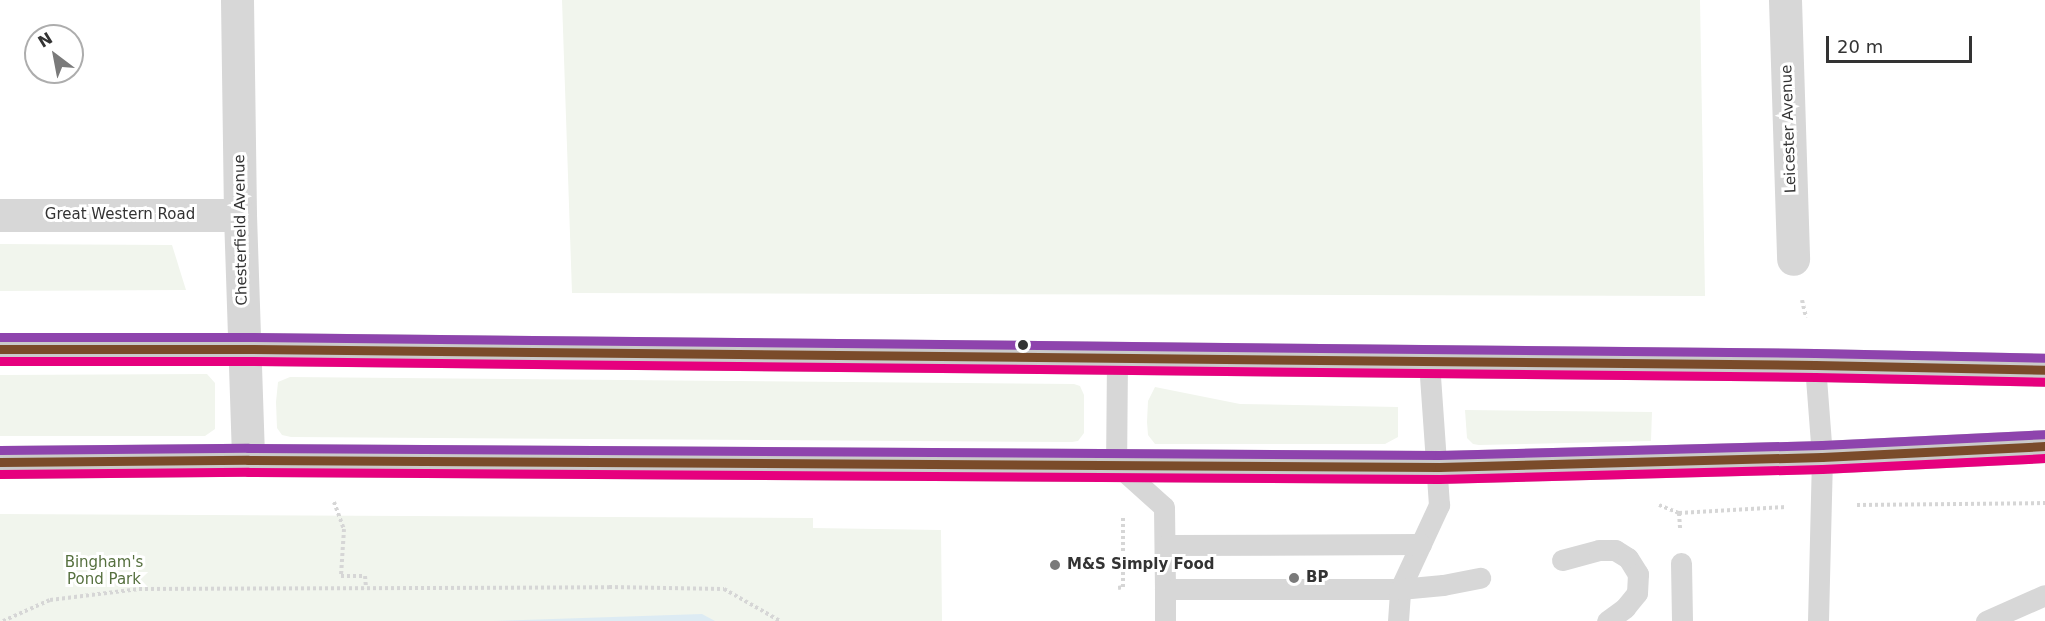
<!DOCTYPE html>
<style>
body{margin:0}
#map{position:relative;width:2045px;height:621px;overflow:hidden;background:#fff;font-family:"DejaVu Sans",sans-serif}
div>[style]{position:absolute}
[style*='--x']{left:calc(var(--x)*1px);top:calc(var(--y)*1px);width:calc(var(--w)*1px);rotate:calc(var(--a)*1deg)}
.green>*{inset:0;background:#f1f5ed}
.water>*{inset:0;background:#ddebf3}
.path>*{height:4px;margin-top:-2px;transform-origin:0;background:repeating-linear-gradient(90deg,#d6d6d6 0 3px,transparent 0 6px)}
.service>*{height:21px;margin:-10.5px;padding:0 10.5px;transform-origin:10.5px;border-radius:10.5px;background:#d7d7d7}
.minor>*{height:33px;margin:-16.5px;padding:0 16.5px;transform-origin:16.5px;border-radius:16.5px;background:#d7d7d7}
.primary>*{height:33px;margin:-16.5px;padding:0 16.5px;transform-origin:16.5px;border-radius:16.5px;background:#cacaca}
.bus-1>*{height:9px;margin:-4.5px;padding:0 4.5px;transform-origin:4.5px;border-radius:4.5px;background:#7a4b2a}
.bus-2>*{height:9px;margin:-4.5px;padding:0 4.5px;transform-origin:4.5px;border-radius:4.5px;background:#e6007e}
.bus-3>*{height:9px;margin:-4.5px;padding:0 4.5px;transform-origin:4.5px;border-radius:4.5px;background:#8e44ad}
.dots>*{width:16px;height:16px;translate:-50% -50%;box-sizing:border-box;border:3px solid #fff;border-radius:50%}
span{translate:-50% -50%;white-space:nowrap;text-align:center;line-height:1.15;-webkit-text-stroke:6px #fff;paint-order:stroke}
.street-label{font-size:15px;color:#333}
.park-label{font-size:15px;color:#56703f}
.poi-label{font-size:15px;color:#333;font-weight:700}
.left{translate:0 -50%;text-align:left}
.north{position:absolute;left:24px;top:24px;width:60px;height:60px;box-sizing:border-box;background:#fff;border:2px solid #adadad;border-radius:50%;rotate:328deg;font-size:16px;font-weight:700;line-height:24px;text-align:center;color:#333}
.north::after{content:'';display:block;margin:auto;width:21px;height:27px;background:#7a7a7a;clip-path:polygon(50% 0,100% 100%,50% 72%,0 100%)}
.scale{position:absolute;left:1826px;top:36px;width:146px;height:27px;box-sizing:border-box;border:3px solid #333;border-top:0;padding-left:8px;font-size:18px;line-height:21px;white-space:nowrap;color:#333;-webkit-text-stroke:4px #fff;paint-order:stroke}
</style>
<div id="map">
<div class="green">
<i style="clip-path:polygon(562px 0,1700px 0,1705px 296px,572px 293px)"></i>
<i style="clip-path:polygon(0 244px,172px 245px,186px 290px,0 291px)"></i>
<i style="clip-path:polygon(207px 374px,215px 383px,215px 429px,205px 436px,0 436px,0 375px)"></i>
<i style="clip-path:polygon(290px 377px,1074px 384px,1080px 386px,1084px 395px,1084px 433px,1078px 441px,1072px 442px,291px 437px,282px 435px,277px 428px,276px 402px,278px 382px)"></i>
<i style="clip-path:polygon(1155px 387px,1240px 404px,1398px 407px,1398px 437px,1385px 444px,1155px 444px,1148px 435px,1147px 422px,1148px 401px)"></i>
<i style="clip-path:polygon(1465px 410px,1652px 412px,1651px 441px,1479px 445px,1473px 444px,1467px 438px)"></i>
<i style="clip-path:polygon(0 514px,813px 518px,813px 528px,941px 530px,942px 621px,0 621px)"></i>
</div>
<div class="water">
<i style="clip-path:polygon(702px 614px,715px 621px,493px 621px)"></i>
</div>
<div class="path">
<i style="--x:1802;--y:300;--w:18;--a:77"></i>
<i style="--x:334;--y:502;--w:29;--a:70"></i>
<i style="--x:344;--y:529;--w:47;--a:93.7"></i>
<i style="--x:341;--y:576;--w:24;--a:0"></i>
<i style="--x:365;--y:576;--w:12;--a:85"></i>
<i style="--x:1659;--y:505;--w:22;--a:22"></i>
<i style="--x:1679;--y:513;--w:16;--a:86"></i>
<i style="--x:1857;--y:505;--w:188;--a:-0.6"></i>
<i style="--x:1679;--y:513;--w:107;--a:-3.2"></i>
<i style="--x:1118;--y:588;--w:5;--a:-11"></i>
<i style="--x:1123;--y:587;--w:69;--a:-90"></i>
<i style="--x:3;--y:621;--w:51;--a:-24.1"></i>
<i style="--x:50;--y:600;--w:90;--a:-7"></i>
<i style="--x:139;--y:589;--w:470;--a:-0.2"></i>
<i style="--x:609;--y:587;--w:115;--a:1"></i>
<i style="--x:724;--y:589;--w:64;--a:29.7"></i>
</div>
<div class="service">
<i style="--x:1117;--y:358;--w:106;--a:90.5"></i>
<i style="--x:1116;--y:464;--w:64;--a:41.9"></i>
<i style="--x:1164;--y:507;--w:82;--a:89.3"></i>
<i style="--x:1165;--y:589;--w:235;--a:0"></i>
<i style="--x:1400;--y:589;--w:93;--a:-65.1"></i>
<i style="--x:1439;--y:505;--w:144;--a:-94"></i>
<i style="--x:1815;--y:365;--w:92;--a:85.6"></i>
<i style="--x:1822;--y:457;--w:164;--a:91.4"></i>
<i style="--x:1166;--y:545;--w:255;--a:-0.2"></i>
<i style="--x:1562;--y:560;--w:38;--a:-15"></i>
<i style="--x:1599;--y:550;--w:16;--a:0"></i>
<i style="--x:1615;--y:550;--w:15;--a:32"></i>
<i style="--x:1628;--y:558;--w:19;--a:58"></i>
<i style="--x:1638;--y:574;--w:19;--a:93"></i>
<i style="--x:1637;--y:593;--w:19;--a:129"></i>
<i style="--x:1625;--y:608;--w:22;--a:144"></i>
<i style="--x:1681;--y:563;--w:58;--a:89"></i>
<i style="--x:1165;--y:589;--w:32;--a:90"></i>
<i style="--x:1398;--y:621;--w:32;--a:-86"></i>
<i style="--x:1400;--y:589;--w:43;--a:-5.3"></i>
<i style="--x:1443;--y:585;--w:38;--a:-11"></i>
<i style="--x:1986;--y:621;--w:64;--a:-23.8"></i>
</div>
<div class="minor">
<i style="--x:237;--y:0;--w:215;--a:89.2"></i>
<i style="--x:240;--y:215;--w:245;--a:88.1"></i>
<i style="--x:1785;--y:0;--w:259;--a:88.2"></i>
<i style="--x:0;--y:215;--w:240;--a:0"></i>
</div>
<div class="primary">
<i style="--x:0;--y:349;--w:244;--a:0"></i>
<i style="--x:244;--y:349;--w:1571;--a:0.58"></i>
<i style="--x:1815;--y:365;--w:230;--a:1.2"></i>
<i style="--x:0;--y:462;--w:248;--a:-0.5"></i>
<i style="--x:248;--y:460;--w:1191;--a:0.34"></i>
<i style="--x:1439;--y:467;--w:383;--a:-1.5"></i>
<i style="--x:1822;--y:457;--w:223;--a:-2.8"></i>
</div>
<div class="bus-1">
<i style="--x:0;--y:349;--w:244;--a:0"></i>
<i style="--x:244;--y:349;--w:1571;--a:0.58"></i>
<i style="--x:1815;--y:365;--w:230;--a:1.2"></i>
<i style="--x:0;--y:462;--w:248;--a:-0.5"></i>
<i style="--x:248;--y:460;--w:1191;--a:0.34"></i>
<i style="--x:1439;--y:467;--w:383;--a:-1.5"></i>
<i style="--x:1822;--y:457;--w:223;--a:-2.8"></i>
</div>
<div class="bus-2">
<i style="--x:0;--y:361;--w:244;--a:0"></i>
<i style="--x:244;--y:361;--w:1571;--a:0.58"></i>
<i style="--x:1815;--y:377;--w:230;--a:1.2"></i>
<i style="--x:0;--y:474;--w:248;--a:-0.5"></i>
<i style="--x:248;--y:472;--w:1191;--a:0.34"></i>
<i style="--x:1439;--y:479;--w:383;--a:-1.5"></i>
<i style="--x:1822;--y:469;--w:223;--a:-2.8"></i>
</div>
<div class="bus-3">
<i style="--x:0;--y:337;--w:244;--a:0"></i>
<i style="--x:244;--y:337;--w:1571;--a:0.58"></i>
<i style="--x:1815;--y:353;--w:230;--a:1.2"></i>
<i style="--x:0;--y:450;--w:248;--a:-0.5"></i>
<i style="--x:248;--y:448;--w:1191;--a:0.34"></i>
<i style="--x:1439;--y:455;--w:383;--a:-1.5"></i>
<i style="--x:1822;--y:445;--w:222;--a:-2.8"></i>
</div>
<div class="dots">
<i style="left:1023px;top:345px;background:#333"></i>
<i style="left:1055px;top:565px;background:#7a7a7a"></i>
<i style="left:1294px;top:578px;background:#7a7a7a"></i>
</div>
<div class="street-label">
<span style="left:1789px;top:129px;rotate:-92deg">Leicester Avenue</span>
<span style="left:120px;top:215px">Great Western Road</span>
<span style="left:241px;top:230px;rotate:-91deg">Chesterfield Avenue</span>
</div>
<div class="park-label">
<span style="left:104px;top:571px">Bingham's<br>Pond Park</span>
</div>
<div class="poi-label">
<span class="left" style="left:1067px;top:565px">M&amp;S Simply Food</span>
<span class="left" style="left:1306px;top:578px">BP</span>
</div>
<div class="north">N</div>
<div class="scale">20 m</div>
</div>
